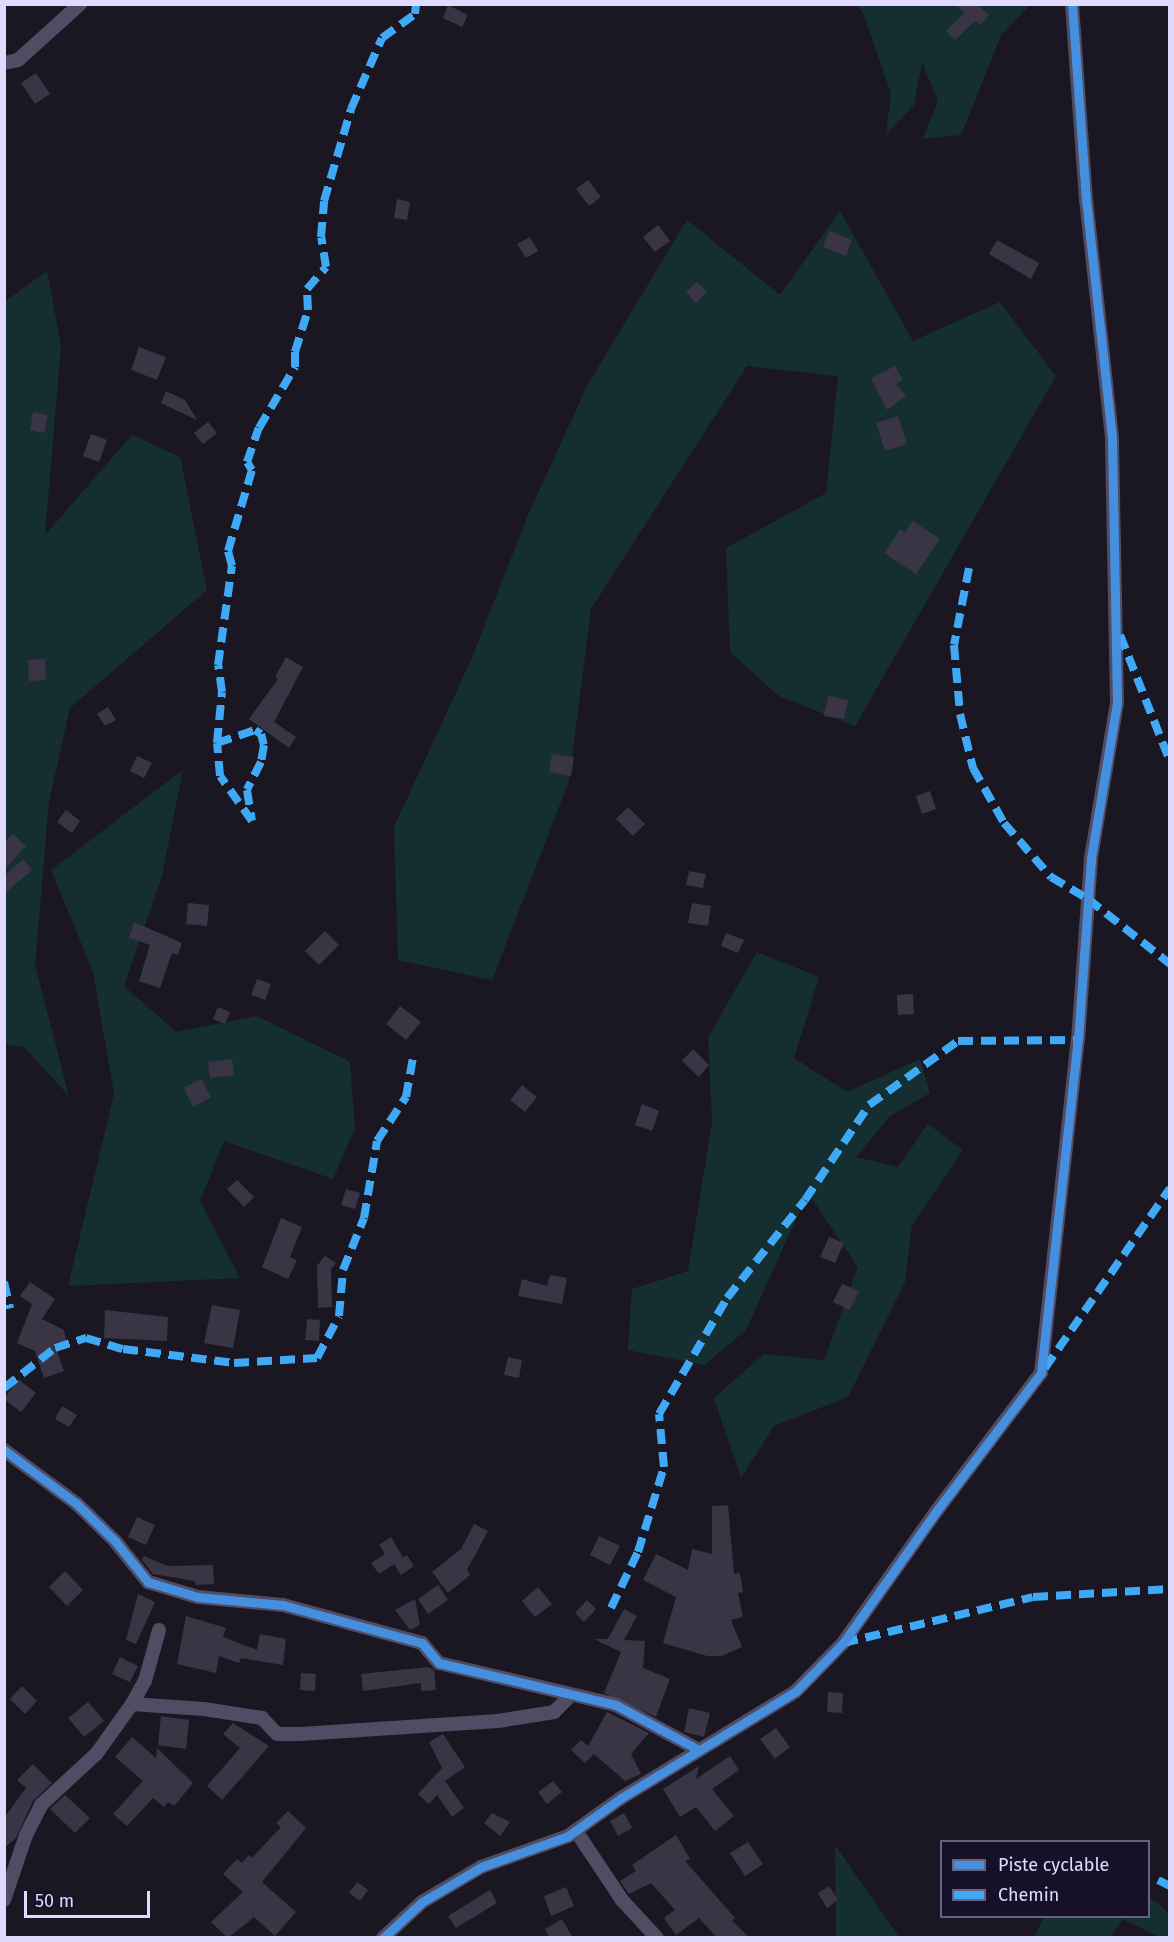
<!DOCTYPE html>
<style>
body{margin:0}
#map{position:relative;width:1174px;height:1942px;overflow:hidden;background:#1a1723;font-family:"Fira Sans",sans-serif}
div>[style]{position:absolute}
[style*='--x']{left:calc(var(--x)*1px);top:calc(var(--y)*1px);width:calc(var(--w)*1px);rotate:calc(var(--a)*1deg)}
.green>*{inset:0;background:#152e31}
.building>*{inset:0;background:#393545}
.minor>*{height:14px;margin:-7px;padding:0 7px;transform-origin:7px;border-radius:7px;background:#4f4c64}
.quiet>*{height:8px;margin-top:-4px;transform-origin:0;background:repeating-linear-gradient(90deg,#3fa9f5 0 15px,transparent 0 23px)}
.cycleway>*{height:9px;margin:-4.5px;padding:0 4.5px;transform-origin:4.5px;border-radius:4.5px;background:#468fdf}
span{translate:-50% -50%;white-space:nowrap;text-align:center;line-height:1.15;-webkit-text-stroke:5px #161129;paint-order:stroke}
.frame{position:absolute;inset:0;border:6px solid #e0dafe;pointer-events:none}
.legend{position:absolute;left:940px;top:1840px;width:210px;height:78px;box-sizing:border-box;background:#161129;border:2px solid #67617e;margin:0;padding:8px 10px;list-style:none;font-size:18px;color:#e0dafe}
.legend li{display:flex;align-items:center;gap:12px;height:30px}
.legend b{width:30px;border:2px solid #67617e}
.scale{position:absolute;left:24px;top:1891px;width:126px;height:27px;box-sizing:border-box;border:3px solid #e0dafe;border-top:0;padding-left:8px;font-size:18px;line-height:21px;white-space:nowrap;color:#e0dafe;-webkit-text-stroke:4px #161129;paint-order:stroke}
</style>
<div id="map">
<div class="green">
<i style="clip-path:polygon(856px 5px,1030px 5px,1001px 35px,961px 135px,923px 139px,938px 101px,922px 62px,914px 105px,886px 135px,891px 93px,863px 13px)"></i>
<i style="clip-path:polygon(840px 211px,913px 341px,1000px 302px,1056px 376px,855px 726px,779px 696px,730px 652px,726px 548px,826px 493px,838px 376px,747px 366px,591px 609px,569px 781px,492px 980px,398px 960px,394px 827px,471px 660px,528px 515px,587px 386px,687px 220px,780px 295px)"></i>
<i style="clip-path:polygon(47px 271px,61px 346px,45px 535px,132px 435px,180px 457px,207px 590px,70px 708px,49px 802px,35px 965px,69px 1096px,24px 1047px,5px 1045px,4px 302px)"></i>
<i style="clip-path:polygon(183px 770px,162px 876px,124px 986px,176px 1032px,257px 1016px,350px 1062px,355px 1128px,333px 1179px,224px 1141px,200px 1201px,240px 1278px,68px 1286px,114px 1094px,93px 972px,51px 870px)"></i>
<i style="clip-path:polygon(757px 952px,819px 977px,794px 1058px,847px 1092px,920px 1059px,930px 1093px,890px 1116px,856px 1157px,898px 1167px,928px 1124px,963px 1150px,912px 1225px,905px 1282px,848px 1397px,774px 1426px,741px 1478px,714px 1398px,764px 1354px,824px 1360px,858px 1267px,808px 1193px,746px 1330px,704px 1365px,628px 1350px,632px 1289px,688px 1271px,712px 1122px,708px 1037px)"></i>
<i style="clip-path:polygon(835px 1845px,899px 1937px,836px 1937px)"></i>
<i style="clip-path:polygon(1149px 1897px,1169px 1913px,1169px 1937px,1159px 1937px,1123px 1919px,1110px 1937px,1034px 1937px,1044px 1917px,1148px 1916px)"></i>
</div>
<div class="building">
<i style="clip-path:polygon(955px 4px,976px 4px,989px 15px,980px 25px,975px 21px,955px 40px,946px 31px,965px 13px)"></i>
<i style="clip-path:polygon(448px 5px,468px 15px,462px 27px,443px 18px)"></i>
<i style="clip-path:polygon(36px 73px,50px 94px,35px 104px,21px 83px)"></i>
<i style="clip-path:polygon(588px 180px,601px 197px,589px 206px,576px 189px)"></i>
<i style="clip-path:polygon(397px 199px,410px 202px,407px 220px,394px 218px)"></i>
<i style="clip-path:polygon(658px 225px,670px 241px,655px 252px,643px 237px)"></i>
<i style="clip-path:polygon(829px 231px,852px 240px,846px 256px,823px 247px)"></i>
<i style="clip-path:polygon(530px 237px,538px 251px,526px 258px,517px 244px)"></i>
<i style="clip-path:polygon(997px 240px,1039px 263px,1031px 279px,989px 254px)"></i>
<i style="clip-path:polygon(697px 282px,707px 292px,696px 303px,686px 292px)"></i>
<i style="clip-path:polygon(139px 347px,166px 357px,157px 380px,131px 370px)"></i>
<i style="clip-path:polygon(895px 366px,903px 380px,896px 384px,906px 396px,887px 410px,871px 378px)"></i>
<i style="clip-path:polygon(166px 391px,185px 400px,197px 420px,161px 403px)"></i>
<i style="clip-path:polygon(33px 412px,48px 415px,44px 433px,30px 430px)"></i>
<i style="clip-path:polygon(898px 416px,907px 444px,885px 451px,876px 423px)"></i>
<i style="clip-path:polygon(208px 422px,217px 433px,203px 444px,194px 433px)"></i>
<i style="clip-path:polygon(91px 434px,107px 440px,99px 462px,83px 456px)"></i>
<i style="clip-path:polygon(913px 521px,940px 539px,916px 574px,884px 553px,900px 529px,905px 532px)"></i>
<i style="clip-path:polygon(286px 657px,303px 667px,274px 722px,296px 737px,289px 748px,249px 719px,278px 679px,275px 677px)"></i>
<i style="clip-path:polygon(45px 659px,46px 680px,29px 681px,28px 660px)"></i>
<i style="clip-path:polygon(828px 696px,848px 700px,844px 719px,824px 716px)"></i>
<i style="clip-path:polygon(108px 707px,116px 720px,105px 726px,97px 714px)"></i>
<i style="clip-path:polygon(552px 754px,574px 757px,571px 776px,549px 772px)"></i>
<i style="clip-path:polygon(137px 756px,152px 763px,144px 778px,130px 771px)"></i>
<i style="clip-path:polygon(930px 791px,936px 809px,922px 814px,916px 796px)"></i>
<i style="clip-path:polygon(628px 807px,645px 824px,633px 836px,616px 819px)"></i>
<i style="clip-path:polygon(66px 810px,80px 821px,72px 833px,57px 822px)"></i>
<i style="clip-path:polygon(13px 834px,26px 846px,4px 870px,4px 843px)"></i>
<i style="clip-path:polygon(23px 859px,32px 870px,4px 894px,4px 876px)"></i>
<i style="clip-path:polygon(689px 871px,706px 874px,703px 888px,686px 885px)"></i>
<i style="clip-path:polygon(188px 903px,209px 905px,207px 926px,186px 924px)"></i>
<i style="clip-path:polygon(692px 903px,711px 906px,708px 926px,688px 923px)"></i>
<i style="clip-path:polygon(134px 922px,182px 943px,178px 955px,172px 953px,160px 988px,139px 981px,150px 945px,129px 938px)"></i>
<i style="clip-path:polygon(325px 931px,339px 945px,319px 965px,305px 951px)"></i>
<i style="clip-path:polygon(726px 933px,744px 940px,738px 953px,721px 946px)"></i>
<i style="clip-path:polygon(257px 979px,271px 984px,265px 1000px,251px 995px)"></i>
<i style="clip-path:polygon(913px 994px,914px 1014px,898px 1015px,897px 995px)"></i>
<i style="clip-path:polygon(400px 1006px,421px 1022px,406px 1040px,386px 1024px)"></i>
<i style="clip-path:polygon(218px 1007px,230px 1012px,225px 1024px,213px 1019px)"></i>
<i style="clip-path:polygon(693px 1049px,709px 1065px,699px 1077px,682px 1061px)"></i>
<i style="clip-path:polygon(232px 1059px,234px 1075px,210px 1078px,208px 1062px)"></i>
<i style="clip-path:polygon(201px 1079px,211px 1097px,193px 1107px,184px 1088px)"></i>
<i style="clip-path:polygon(522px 1085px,537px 1097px,525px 1112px,510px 1100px)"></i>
<i style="clip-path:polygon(642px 1104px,659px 1111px,652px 1131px,635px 1125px)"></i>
<i style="clip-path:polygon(237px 1180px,254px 1197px,244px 1207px,227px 1189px)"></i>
<i style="clip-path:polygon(346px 1189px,360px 1193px,355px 1209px,341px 1205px)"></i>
<i style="clip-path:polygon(281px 1218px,302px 1227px,290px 1257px,297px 1260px,288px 1279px,262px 1267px)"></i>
<i style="clip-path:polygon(829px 1237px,844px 1243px,835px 1263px,820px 1257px)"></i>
<i style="clip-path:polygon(325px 1256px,336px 1263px,331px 1269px,332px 1307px,318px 1308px,317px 1266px)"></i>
<i style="clip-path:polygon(550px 1275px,567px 1278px,562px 1304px,518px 1296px,522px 1279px,547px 1286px)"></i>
<i style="clip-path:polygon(30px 1282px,55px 1299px,42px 1319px,64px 1330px,66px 1341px,54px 1343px,64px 1371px,44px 1378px,35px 1351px,17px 1343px,32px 1304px,20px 1296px)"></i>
<i style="clip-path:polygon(842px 1284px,859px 1291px,850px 1310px,833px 1302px)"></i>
<i style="clip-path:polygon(212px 1305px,240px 1310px,233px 1348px,204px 1343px)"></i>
<i style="clip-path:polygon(105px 1310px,168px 1317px,167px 1341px,104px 1338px)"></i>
<i style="clip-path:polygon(307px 1319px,320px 1320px,319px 1341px,305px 1340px)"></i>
<i style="clip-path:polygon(508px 1357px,522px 1360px,519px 1378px,504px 1375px)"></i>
<i style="clip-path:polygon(18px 1379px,36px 1393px,21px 1412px,4px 1399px)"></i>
<i style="clip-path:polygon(62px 1406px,77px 1415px,69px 1427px,55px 1419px)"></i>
<i style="clip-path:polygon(728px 1505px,734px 1574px,740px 1573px,743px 1592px,738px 1593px,743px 1617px,731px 1620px,742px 1647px,722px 1656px,707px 1656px,663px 1643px,676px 1597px,643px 1580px,656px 1554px,688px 1570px,692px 1549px,712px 1554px,712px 1506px)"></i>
<i style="clip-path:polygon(137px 1517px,155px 1525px,146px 1545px,128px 1537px)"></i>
<i style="clip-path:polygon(474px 1524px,488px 1531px,467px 1570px,470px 1575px,448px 1593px,432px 1572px,461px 1549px)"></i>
<i style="clip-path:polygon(599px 1536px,620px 1546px,610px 1565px,590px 1555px)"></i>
<i style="clip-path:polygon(391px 1537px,403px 1557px,399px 1560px,407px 1555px,414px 1566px,401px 1575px,394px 1564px,379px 1574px,371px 1563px,385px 1554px,379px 1545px)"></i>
<i style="clip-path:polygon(144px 1556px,168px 1566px,213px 1565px,214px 1584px,196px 1585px,195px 1581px,153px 1574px,142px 1560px)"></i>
<i style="clip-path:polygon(65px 1571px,83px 1590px,67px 1606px,49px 1587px)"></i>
<i style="clip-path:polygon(438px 1585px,448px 1600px,428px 1614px,418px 1599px)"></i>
<i style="clip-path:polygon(538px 1587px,552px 1604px,535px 1617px,522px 1601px)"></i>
<i style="clip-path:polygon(138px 1594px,155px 1602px,136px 1644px,126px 1640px)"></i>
<i style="clip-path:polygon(415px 1599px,420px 1625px,410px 1630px,395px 1610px)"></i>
<i style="clip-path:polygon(587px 1600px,596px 1609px,584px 1622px,575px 1613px)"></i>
<i style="clip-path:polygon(624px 1609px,637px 1616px,624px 1640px,645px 1641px,643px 1668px,670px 1679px,656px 1717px,604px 1693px,621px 1652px,594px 1639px,608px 1639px)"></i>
<i style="clip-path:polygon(186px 1616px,226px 1628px,223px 1637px,257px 1650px,260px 1634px,286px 1639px,283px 1665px,241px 1658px,239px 1663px,219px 1656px,216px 1673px,177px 1664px)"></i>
<i style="clip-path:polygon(120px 1657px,138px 1666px,130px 1682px,112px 1674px)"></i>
<i style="clip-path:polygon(428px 1667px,434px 1670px,436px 1690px,421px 1691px,421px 1683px,363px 1691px,361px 1674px)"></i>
<i style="clip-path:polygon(301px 1673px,316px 1674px,315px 1691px,300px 1690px)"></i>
<i style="clip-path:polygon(22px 1686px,37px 1701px,25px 1714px,10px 1699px)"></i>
<i style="clip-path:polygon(828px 1692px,843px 1693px,842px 1713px,827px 1712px)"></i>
<i style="clip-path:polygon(88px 1702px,104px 1721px,84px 1737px,68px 1718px)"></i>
<i style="clip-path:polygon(689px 1708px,710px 1713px,704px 1737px,684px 1732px)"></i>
<i style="clip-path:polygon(607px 1712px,649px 1733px,631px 1754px,641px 1774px,625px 1781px,594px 1754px,585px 1763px,571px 1750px,581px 1740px,588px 1746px)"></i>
<i style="clip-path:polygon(161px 1716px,189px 1720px,186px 1749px,158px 1745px)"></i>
<i style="clip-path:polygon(233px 1723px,269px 1746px,222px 1800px,207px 1786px,240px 1748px,223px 1734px)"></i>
<i style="clip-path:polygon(776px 1728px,790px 1747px,775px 1759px,760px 1739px)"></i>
<i style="clip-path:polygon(443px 1734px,465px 1767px,445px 1781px,464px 1808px,452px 1817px,437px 1795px,429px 1804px,418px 1794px,442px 1768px,429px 1742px)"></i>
<i style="clip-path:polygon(132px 1737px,156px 1758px,157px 1748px,193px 1783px,174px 1806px,168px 1802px,164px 1807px,153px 1798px,127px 1826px,113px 1814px,143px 1781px,115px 1757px)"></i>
<i style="clip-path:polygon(730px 1756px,739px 1770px,712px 1789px,734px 1816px,715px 1831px,696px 1807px,680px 1817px,663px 1789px,699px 1766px,696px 1779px)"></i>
<i style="clip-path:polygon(33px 1764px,52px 1783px,33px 1801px,16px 1838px,4px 1848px,4px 1818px,26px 1788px,17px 1780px)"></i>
<i style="clip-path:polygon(553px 1781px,562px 1792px,547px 1804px,538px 1792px)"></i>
<i style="clip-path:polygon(65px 1795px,90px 1818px,75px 1833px,50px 1809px)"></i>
<i style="clip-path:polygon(288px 1811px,306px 1828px,262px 1882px,296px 1912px,275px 1936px,254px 1917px,228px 1938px,211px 1922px,243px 1892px,223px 1874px,237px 1859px,242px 1863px,249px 1855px,252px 1858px,281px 1827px,276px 1823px)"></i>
<i style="clip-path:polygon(492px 1813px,510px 1822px,500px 1836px,484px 1823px)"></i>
<i style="clip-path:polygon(624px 1813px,632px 1828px,618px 1836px,610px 1821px)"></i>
<i style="clip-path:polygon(676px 1835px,690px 1859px,685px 1861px,735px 1918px,732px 1921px,750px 1938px,717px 1938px,699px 1918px,676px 1935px,664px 1918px,675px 1910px,651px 1883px,629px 1894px,620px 1881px,636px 1871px,632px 1865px)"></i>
<i style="clip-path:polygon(748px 1842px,763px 1864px,745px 1876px,730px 1853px)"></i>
<i style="clip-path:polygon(357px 1882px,368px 1890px,360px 1901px,349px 1893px)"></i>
<i style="clip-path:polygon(829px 1886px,838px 1900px,827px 1908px,818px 1893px)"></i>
<i style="clip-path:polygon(566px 1887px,574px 1906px,551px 1916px,544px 1896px)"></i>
<i style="clip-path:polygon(490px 1890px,497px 1903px,456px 1928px,448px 1916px)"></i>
<i style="clip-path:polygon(562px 1919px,573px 1938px,550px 1938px,545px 1929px)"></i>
</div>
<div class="minor">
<i style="--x:4;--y:63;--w:14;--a:-12"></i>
<i style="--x:18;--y:60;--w:84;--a:-42.1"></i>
<i style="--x:4;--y:1450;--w:91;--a:36.5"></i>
<i style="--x:77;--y:1504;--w:53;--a:44.2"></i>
<i style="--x:115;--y:1541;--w:53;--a:51.2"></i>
<i style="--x:148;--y:1582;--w:52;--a:16.7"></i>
<i style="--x:198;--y:1597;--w:85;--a:5.4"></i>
<i style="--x:283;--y:1605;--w:144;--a:15.3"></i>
<i style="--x:422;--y:1643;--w:26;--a:50"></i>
<i style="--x:439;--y:1663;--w:182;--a:13.3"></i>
<i style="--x:616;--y:1705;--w:94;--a:28.5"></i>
<i style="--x:132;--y:1704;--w:72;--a:4"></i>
<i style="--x:204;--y:1709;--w:59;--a:8.8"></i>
<i style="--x:262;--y:1718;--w:22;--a:47"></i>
<i style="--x:277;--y:1734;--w:24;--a:0"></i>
<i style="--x:301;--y:1734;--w:197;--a:-3.8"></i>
<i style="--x:498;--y:1721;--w:57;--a:-9.1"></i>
<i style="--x:554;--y:1712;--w:23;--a:-45"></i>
<i style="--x:576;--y:1831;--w:83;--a:56.3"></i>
<i style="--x:622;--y:1900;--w:52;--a:47.4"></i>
<i style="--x:4;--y:1900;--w:69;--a:-71.3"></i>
<i style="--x:26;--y:1835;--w:34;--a:-63"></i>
<i style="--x:41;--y:1805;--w:76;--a:-42.9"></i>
<i style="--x:97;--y:1753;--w:60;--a:-54.5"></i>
<i style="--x:132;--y:1704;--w:26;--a:-61"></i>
<i style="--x:145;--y:1681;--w:53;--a:-74.6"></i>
<i style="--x:383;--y:1938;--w:53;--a:-42.7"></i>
<i style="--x:422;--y:1902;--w:69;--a:-30.7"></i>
<i style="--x:481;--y:1867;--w:92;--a:-19.6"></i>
<i style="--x:568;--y:1836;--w:65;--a:-35.6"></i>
<i style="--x:621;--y:1798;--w:205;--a:-31.4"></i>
<i style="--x:796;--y:1691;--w:67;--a:-45.6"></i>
<i style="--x:843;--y:1643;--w:164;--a:-54.7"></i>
<i style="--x:938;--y:1509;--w:171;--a:-52.9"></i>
<i style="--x:1041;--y:1373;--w:335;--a:-83.7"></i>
<i style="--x:1078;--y:1040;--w:182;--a:-85.9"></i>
<i style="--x:1091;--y:858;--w:158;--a:-80.5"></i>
<i style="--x:1117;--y:702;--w:264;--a:-91.1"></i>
<i style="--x:1112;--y:438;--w:239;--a:-96.2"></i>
<i style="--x:1086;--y:200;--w:196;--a:-94.1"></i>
</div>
<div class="quiet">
<i style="--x:969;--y:568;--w:78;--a:101"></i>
<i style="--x:954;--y:645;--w:69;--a:85"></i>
<i style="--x:960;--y:714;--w:56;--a:76.5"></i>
<i style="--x:973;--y:768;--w:63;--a:60.6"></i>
<i style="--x:1004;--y:823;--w:72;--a:49"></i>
<i style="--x:1051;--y:877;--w:43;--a:30.7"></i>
<i style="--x:1088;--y:899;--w:105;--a:38.4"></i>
<i style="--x:1120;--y:635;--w:136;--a:68.4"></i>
<i style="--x:217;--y:743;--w:40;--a:-18.9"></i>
<i style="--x:255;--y:730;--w:7;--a:34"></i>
<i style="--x:261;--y:734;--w:11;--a:75"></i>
<i style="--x:264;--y:745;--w:17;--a:100"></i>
<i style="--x:261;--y:762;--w:31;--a:117"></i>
<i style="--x:247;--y:790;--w:31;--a:81"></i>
<i style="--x:252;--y:821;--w:55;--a:-125.4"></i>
<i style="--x:220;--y:776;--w:33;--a:-95"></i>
<i style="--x:217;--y:743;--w:51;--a:-84.4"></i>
<i style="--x:222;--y:692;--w:27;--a:-98"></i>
<i style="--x:218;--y:665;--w:100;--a:-82"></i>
<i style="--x:232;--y:566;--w:16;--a:-105"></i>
<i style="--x:228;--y:551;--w:84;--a:-73.5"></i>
<i style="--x:252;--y:470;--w:9;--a:-122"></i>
<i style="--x:247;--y:462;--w:36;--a:-71"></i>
<i style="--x:259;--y:428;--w:71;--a:-59.5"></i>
<i style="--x:295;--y:367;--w:15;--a:-90"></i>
<i style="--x:295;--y:352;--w:44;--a:-72.8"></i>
<i style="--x:308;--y:310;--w:21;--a:-93"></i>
<i style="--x:307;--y:289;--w:29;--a:-49"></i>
<i style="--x:326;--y:267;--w:30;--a:-99"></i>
<i style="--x:321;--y:237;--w:36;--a:-85"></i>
<i style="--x:324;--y:201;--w:96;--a:-73.6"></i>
<i style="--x:351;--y:109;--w:77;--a:-66.4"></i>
<i style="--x:382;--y:38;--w:41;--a:-36"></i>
<i style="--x:415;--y:14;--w:10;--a:-84"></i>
<i style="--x:4;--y:1282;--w:27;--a:77"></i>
<i style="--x:1045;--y:1368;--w:219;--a:-55.2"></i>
<i style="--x:4;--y:1388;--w:65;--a:-38.1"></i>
<i style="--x:55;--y:1348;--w:33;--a:-18"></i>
<i style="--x:86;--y:1338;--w:39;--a:17"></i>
<i style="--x:123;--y:1349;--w:112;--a:7.2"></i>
<i style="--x:234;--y:1363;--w:83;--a:-3.4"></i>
<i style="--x:317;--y:1358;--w:47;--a:-62.4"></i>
<i style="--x:339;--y:1316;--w:46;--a:-85"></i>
<i style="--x:343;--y:1270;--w:56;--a:-68"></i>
<i style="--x:364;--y:1218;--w:78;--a:-80.4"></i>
<i style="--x:377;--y:1141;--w:53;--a:-56.6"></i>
<i style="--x:406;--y:1097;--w:39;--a:-80"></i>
<i style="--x:611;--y:1608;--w:62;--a:-64.3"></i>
<i style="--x:638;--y:1552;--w:89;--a:-73"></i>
<i style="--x:664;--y:1467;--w:53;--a:-95.4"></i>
<i style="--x:659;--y:1414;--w:134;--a:-59.6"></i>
<i style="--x:727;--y:1298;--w:125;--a:-51.5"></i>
<i style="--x:805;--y:1200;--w:115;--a:-56"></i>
<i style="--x:869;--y:1105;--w:110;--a:-35.7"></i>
<i style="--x:958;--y:1041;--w:120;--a:-0.5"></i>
<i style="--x:843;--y:1643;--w:195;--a:-13.6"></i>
<i style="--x:1033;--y:1597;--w:137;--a:-3.3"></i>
<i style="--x:1158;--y:1880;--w:13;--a:27"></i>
</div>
<div class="cycleway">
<i style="--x:4;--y:1450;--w:91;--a:36.5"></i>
<i style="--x:77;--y:1504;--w:53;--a:44.2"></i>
<i style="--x:115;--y:1541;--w:53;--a:51.2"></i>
<i style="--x:148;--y:1582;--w:52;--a:16.7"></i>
<i style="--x:198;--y:1597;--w:85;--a:5.4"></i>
<i style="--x:283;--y:1605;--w:144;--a:15.3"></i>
<i style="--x:422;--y:1643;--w:26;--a:50"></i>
<i style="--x:439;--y:1663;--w:182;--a:13.3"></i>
<i style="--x:616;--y:1705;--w:94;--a:28.5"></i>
<i style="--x:383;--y:1938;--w:53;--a:-42.7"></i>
<i style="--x:422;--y:1902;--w:69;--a:-30.7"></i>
<i style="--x:481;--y:1867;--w:92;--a:-19.6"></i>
<i style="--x:568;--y:1836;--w:65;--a:-35.6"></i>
<i style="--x:621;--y:1798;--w:205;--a:-31.4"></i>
<i style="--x:796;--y:1691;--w:67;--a:-45.6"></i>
<i style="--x:843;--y:1643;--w:164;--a:-54.7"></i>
<i style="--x:938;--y:1509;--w:171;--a:-52.9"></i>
<i style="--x:1041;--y:1373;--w:335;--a:-83.7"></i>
<i style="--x:1078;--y:1040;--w:182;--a:-85.9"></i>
<i style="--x:1091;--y:858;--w:158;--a:-80.5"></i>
<i style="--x:1117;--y:702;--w:264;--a:-91.1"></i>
<i style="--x:1112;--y:438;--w:239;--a:-96.2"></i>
<i style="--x:1086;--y:200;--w:196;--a:-94.1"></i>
</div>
<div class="frame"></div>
<ul class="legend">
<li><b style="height:8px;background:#468fdf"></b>Piste cyclable</li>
<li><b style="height:8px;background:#3fa9f5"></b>Chemin</li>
</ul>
<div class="scale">50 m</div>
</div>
